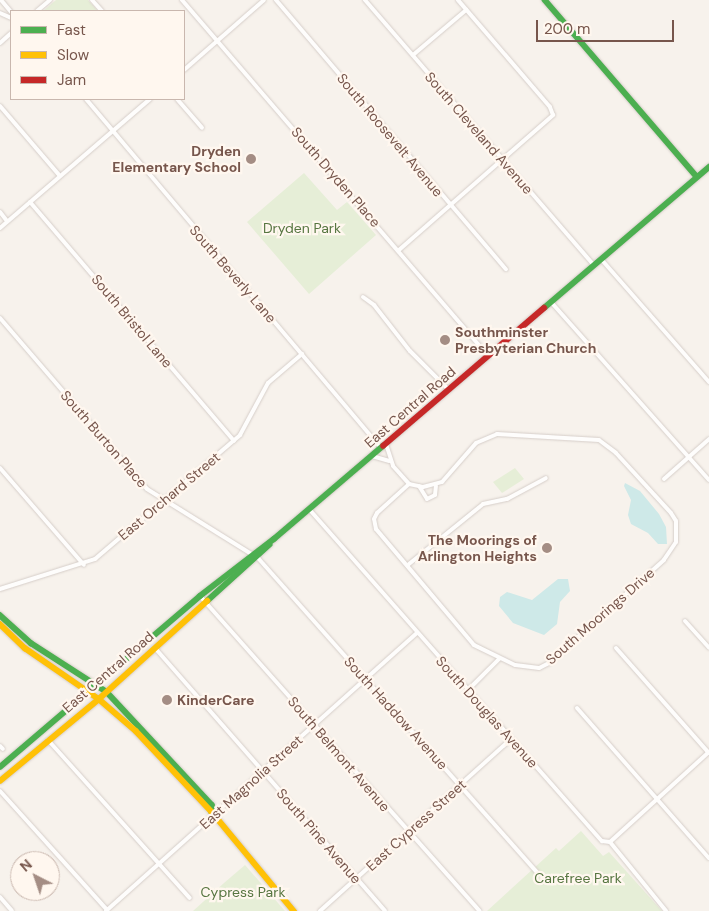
<!DOCTYPE html>
<style>
body{margin:0}
#map{position:relative;width:709px;height:911px;overflow:hidden;background:#f7f2ec;font-family:"DM Sans",sans-serif}
div>[style]{position:absolute}
[style*='--x']{left:calc(var(--x)*1px);top:calc(var(--y)*1px);width:calc(var(--w)*1px);rotate:calc(var(--a)*1deg)}
.green>*{inset:0;background:#e6eed7}
.water>*{inset:0;background:#cee9e8}
.roads{filter:drop-shadow(0 0 1px #d6cec9) drop-shadow(0 0 1px #d6cec9)}
.street>*{height:4px;margin:-2px;padding:0 2px;transform-origin:2px;border-radius:2px;background:#fefdfc}
.fast>*{height:5.5px;margin:-2.75px;padding:0 2.75px;transform-origin:2.75px;border-radius:2.75px;background:#4caf50}
.slow>*{height:5.5px;margin:-2.75px;padding:0 2.75px;transform-origin:2.75px;border-radius:2.75px;background:#ffc107}
.jam>*{height:5.5px;margin:-2.75px;padding:0 2.75px;transform-origin:2.75px;border-radius:2.75px;background:#c62828}
.dots>*{width:14px;height:14px;translate:-50% -50%;box-sizing:border-box;border:2px solid #fff7ef;border-radius:50%}
span{translate:-50% -50%;white-space:nowrap;text-align:center;line-height:1.15;-webkit-text-stroke:4.5px #fff7ef;paint-order:stroke}
.street-label{font-size:14px;color:#77564c}
.poi-label{font-size:14px;color:#77564c;font-weight:700}
.right{translate:-100% -50%;text-align:right}
.left{translate:0 -50%;text-align:left}
.park-label{font-size:14px;color:#577641}
.legend{position:absolute;left:10px;top:10px;width:175px;height:90px;box-sizing:border-box;background:#fff7ef;border:1px solid #c9b7ae;margin:0;padding:6px 9px;list-style:none;font-size:15px;color:#77564c}
.legend li{display:flex;align-items:center;gap:10px;height:25px}
.legend b{width:25px;border:1px solid #c9b7ae}
.north{position:absolute;left:10px;top:851px;width:50px;height:50px;box-sizing:border-box;background:#fff7ef;border:1px solid #c9b7ae;border-radius:50%;rotate:319deg;font-size:14px;font-weight:700;line-height:20px;text-align:center;color:#77564c}
.north::after{content:'';display:block;margin:auto;width:18px;height:22px;background:#a48d84;clip-path:polygon(50% 0,100% 100%,50% 72%,0 100%)}
.scale{position:absolute;left:536px;top:20px;width:138px;height:22px;box-sizing:border-box;border:2px solid #77564c;border-top:0;padding-left:6px;font-size:15px;line-height:18px;white-space:nowrap;color:#77564c;-webkit-text-stroke:4px #fff7ef;paint-order:stroke}
</style>
<div id="map">
<div class="green">
<i style="clip-path:polygon(56px 0,88px 0,98px 11px,43px 11px)"></i>
<i style="clip-path:polygon(304px 173px,337px 210px,347px 202px,376px 235px,309px 294px,247px 222px)"></i>
<i style="clip-path:polygon(515px 468px,524px 479px,502px 493px,493px 482px)"></i>
<i style="clip-path:polygon(581px 831px,603px 856px,609px 852px,662px 911px,487px 911px,556px 848px,559px 851px)"></i>
<i style="clip-path:polygon(245px 865px,285px 911px,193px 911px,224px 883px)"></i>
</div>
<div class="water">
<i style="clip-path:polygon(625px 483px,640px 491px,659px 514px,666px 527px,667px 544px,658px 544px,648px 533px,631px 524px,628px 515px,631px 500px,624px 486px)"></i>
<i style="clip-path:polygon(558px 579px,568px 579px,570px 591px,560px 602px,557px 624px,544px 635px,513px 623px,499px 606px,500px 597px,507px 592px,532px 600px)"></i>
</div>
<div class="roads">
<div class="street">
<i style="--x:1;--y:0;--w:16;--a:50"></i>
<i style="--x:92;--y:0;--w:15;--a:48"></i>
<i style="--x:182;--y:0;--w:469;--a:49.3"></i>
<i style="--x:276;--y:0;--w:354;--a:49.5"></i>
<i style="--x:365;--y:0;--w:350;--a:49.2"></i>
<i style="--x:37;--y:11;--w:17;--a:-40"></i>
<i style="--x:0;--y:13;--w:12;--a:24"></i>
<i style="--x:0;--y:43;--w:15;--a:-42"></i>
<i style="--x:413;--y:55;--w:70;--a:-40.3"></i>
<i style="--x:184;--y:70;--w:106;--a:-41.2"></i>
<i style="--x:86;--y:99;--w:457;--a:49.8"></i>
<i style="--x:177;--y:99;--w:38;--a:49"></i>
<i style="--x:0;--y:106;--w:92;--a:49.4"></i>
<i style="--x:30;--y:202;--w:314;--a:49.5"></i>
<i style="--x:0;--y:212;--w:11;--a:52"></i>
<i style="--x:0;--y:228;--w:198;--a:-40.7"></i>
<i style="--x:399;--y:250;--w:205;--a:-41.2"></i>
<i style="--x:553;--y:115;--w:9;--a:-111"></i>
<i style="--x:550;--y:107;--w:141;--a:-130.7"></i>
<i style="--x:601;--y:259;--w:164;--a:48.7"></i>
<i style="--x:363;--y:297;--w:14;--a:36"></i>
<i style="--x:374;--y:305;--w:58;--a:52"></i>
<i style="--x:410;--y:351;--w:55;--a:45"></i>
<i style="--x:551;--y:302;--w:238;--a:48.4"></i>
<i style="--x:0;--y:318;--w:225;--a:49.3"></i>
<i style="--x:147;--y:489;--w:131;--a:31.9"></i>
<i style="--x:258;--y:558;--w:421;--a:48.4"></i>
<i style="--x:386;--y:444;--w:23;--a:72"></i>
<i style="--x:393;--y:466;--w:24;--a:48"></i>
<i style="--x:409;--y:484;--w:14;--a:12"></i>
<i style="--x:423;--y:487;--w:20;--a:-15"></i>
<i style="--x:442;--y:482;--w:52;--a:-48.9"></i>
<i style="--x:476;--y:443;--w:23;--a:-23"></i>
<i style="--x:497;--y:434;--w:102;--a:3.4"></i>
<i style="--x:599;--y:440;--w:21;--a:37"></i>
<i style="--x:616;--y:453;--w:81;--a:47.5"></i>
<i style="--x:671;--y:513;--w:9;--a:58"></i>
<i style="--x:676;--y:521;--w:21;--a:90"></i>
<i style="--x:676;--y:542;--w:22;--a:124"></i>
<i style="--x:664;--y:560;--w:154;--a:138.2"></i>
<i style="--x:549;--y:663;--w:11;--a:153"></i>
<i style="--x:539;--y:668;--w:24;--a:-173"></i>
<i style="--x:515;--y:665;--w:46;--a:-154"></i>
<i style="--x:474;--y:645;--w:152;--a:-130.2"></i>
<i style="--x:376;--y:529;--w:10;--a:-101"></i>
<i style="--x:374;--y:519;--w:7;--a:-63"></i>
<i style="--x:377;--y:513;--w:43;--a:-42.2"></i>
<i style="--x:372;--y:456;--w:18;--a:16"></i>
<i style="--x:0;--y:468;--w:128;--a:49.1"></i>
<i style="--x:664;--y:479;--w:60;--a:-41.6"></i>
<i style="--x:419;--y:486;--w:15;--a:58"></i>
<i style="--x:427;--y:499;--w:9;--a:-27"></i>
<i style="--x:435;--y:495;--w:9;--a:-84"></i>
<i style="--x:309;--y:509;--w:443;--a:48.6"></i>
<i style="--x:602;--y:841;--w:8;--a:7"></i>
<i style="--x:610;--y:842;--w:89;--a:50.9"></i>
<i style="--x:409;--y:564;--w:95;--a:-39"></i>
<i style="--x:483;--y:504;--w:25;--a:-12"></i>
<i style="--x:507;--y:499;--w:44;--a:-28.3"></i>
<i style="--x:0;--y:589;--w:100;--a:-17.5"></i>
<i style="--x:95;--y:559;--w:191;--a:-40.5"></i>
<i style="--x:240;--y:435;--w:59;--a:-61.7"></i>
<i style="--x:268;--y:383;--w:45;--a:-40.5"></i>
<i style="--x:200;--y:596;--w:421;--a:48.4"></i>
<i style="--x:685;--y:621;--w:36;--a:48"></i>
<i style="--x:155;--y:648;--w:349;--a:48.8"></i>
<i style="--x:616;--y:648;--w:140;--a:48.5"></i>
<i style="--x:468;--y:690;--w:44;--a:-45"></i>
<i style="--x:577;--y:708;--w:200;--a:48.7"></i>
<i style="--x:48;--y:740;--w:212;--a:48.1"></i>
<i style="--x:0;--y:746;--w:4;--a:45"></i>
<i style="--x:0;--y:791;--w:160;--a:48"></i>
<i style="--x:610;--y:842;--w:134;--a:-42.3"></i>
<i style="--x:0;--y:897;--w:18;--a:49"></i>
<i style="--x:106;--y:911;--w:417;--a:-41.8"></i>
<i style="--x:320;--y:911;--w:257;--a:-42"></i>
</div>
<div class="fast">
<i style="--x:545;--y:0;--w:233;--a:49.3"></i>
<i style="--x:544;--y:308;--w:217;--a:-40.5"></i>
<i style="--x:207;--y:601;--w:84;--a:-42.1"></i>
<i style="--x:0;--y:615;--w:42;--a:42.1"></i>
<i style="--x:31;--y:643;--w:90;--a:32.8"></i>
<i style="--x:107;--y:692;--w:154;--a:47.1"></i>
<i style="--x:212;--y:805;--w:7;--a:90"></i>
<i style="--x:0;--y:767;--w:263;--a:-40.5"></i>
<i style="--x:200;--y:596;--w:93;--a:-37.6"></i>
<i style="--x:274;--y:539;--w:143;--a:-40.5"></i>
</div>
<div class="slow">
<i style="--x:0;--y:624;--w:35;--a:44"></i>
<i style="--x:25;--y:648;--w:90;--a:34.6"></i>
<i style="--x:99;--y:699;--w:49;--a:40.9"></i>
<i style="--x:136;--y:731;--w:111;--a:46.8"></i>
<i style="--x:212;--y:812;--w:129;--a:50.4"></i>
<i style="--x:0;--y:781;--w:129;--a:-39.6"></i>
<i style="--x:99;--y:699;--w:146;--a:-42.2"></i>
</div>
<div class="jam">
<i style="--x:383;--y:446;--w:212;--a:-40.6"></i>
</div>
</div>
<div class="dots">
<i style="left:251px;top:159px;background:#a48d84"></i>
<i style="left:445px;top:340px;background:#a48d84"></i>
<i style="left:547px;top:548px;background:#a48d84"></i>
<i style="left:167px;top:700px;background:#a48d84"></i>
</div>
<div class="street-label">
<span style="left:479px;top:133px;rotate:49deg">South Cleveland Avenue</span>
<span style="left:390px;top:135px;rotate:50deg">South Roosevelt Avenue</span>
<span style="left:336px;top:177px;rotate:49deg">South Dryden Place</span>
<span style="left:233px;top:274px;rotate:49deg">South Beverly Lane</span>
<span style="left:132px;top:321px;rotate:50deg">South Bristol Lane</span>
<span style="left:410px;top:407px;rotate:-41deg">East Central Road</span>
<span style="left:104px;top:439px;rotate:49deg">South Burton Place</span>
<span style="left:169px;top:496px;rotate:-40deg">East Orchard Street</span>
<span style="left:600px;top:616px;rotate:-41deg">South Moorings Drive</span>
<span style="left:108px;top:672px;rotate:-41deg">East Central Road</span>
<span style="left:487px;top:712px;rotate:48deg">South Douglas Avenue</span>
<span style="left:396px;top:713px;rotate:48deg">South Haddow Avenue</span>
<span style="left:339px;top:754px;rotate:49deg">South Belmont Avenue</span>
<span style="left:251px;top:782px;rotate:-42deg">East Magnolia Street</span>
<span style="left:416px;top:825px;rotate:-42deg">East Cypress Street</span>
<span style="left:319px;top:836px;rotate:49deg">South Pine Avenue</span>
</div>
<div class="poi-label">
<span class="right" style="left:241px;top:159px">Dryden<br>Elementary School</span>
<span class="left" style="left:455px;top:340px">Southminster<br>Presbyterian Church</span>
<span class="right" style="left:537px;top:548px">The Moorings of<br>Arlington Heights</span>
<span class="left" style="left:177px;top:700px">KinderCare</span>
</div>
<div class="park-label">
<span style="left:302px;top:228px">Dryden Park</span>
<span style="left:578px;top:878px">Carefree Park</span>
<span style="left:243px;top:892px">Cypress Park</span>
</div>
<ul class="legend">
<li><b style="height:6px;background:#4caf50"></b>Fast</li>
<li><b style="height:6px;background:#ffc107"></b>Slow</li>
<li><b style="height:6px;background:#c62828"></b>Jam</li>
</ul>
<div class="north">N</div>
<div class="scale">200 m</div>
</div>
